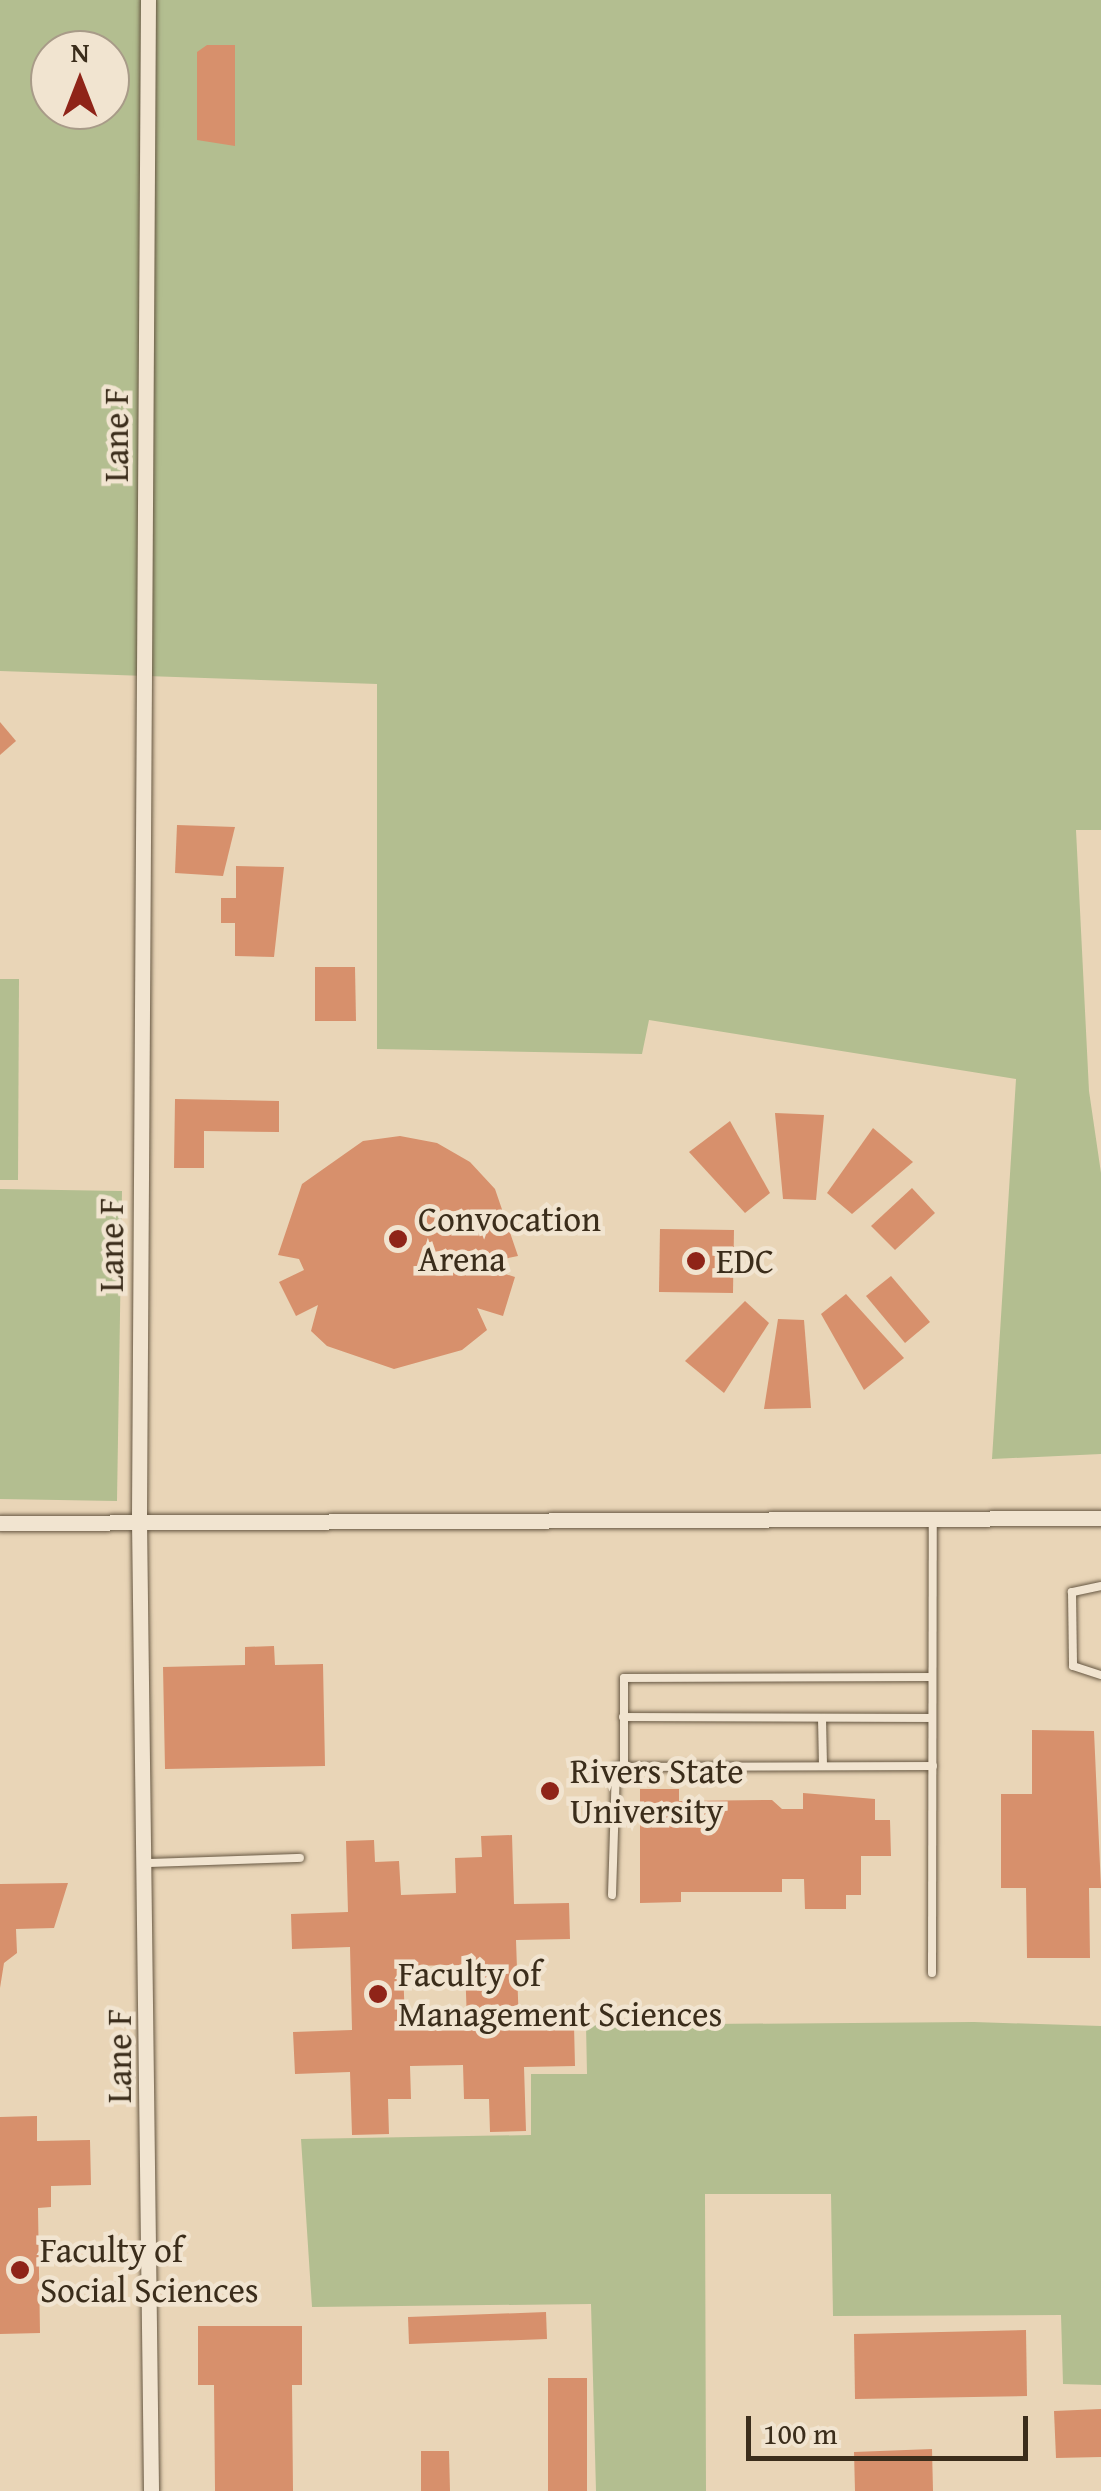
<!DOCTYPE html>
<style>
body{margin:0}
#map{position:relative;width:1101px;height:2491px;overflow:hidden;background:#e9d5b7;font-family:"Gentium Book Plus",serif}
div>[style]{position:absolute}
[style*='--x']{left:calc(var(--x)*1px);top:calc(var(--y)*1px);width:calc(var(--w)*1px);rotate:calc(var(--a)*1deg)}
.green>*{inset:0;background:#b3be90}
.building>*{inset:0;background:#d7906c}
.roads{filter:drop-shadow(0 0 2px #665742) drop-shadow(0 0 2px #665742)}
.service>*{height:8px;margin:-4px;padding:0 4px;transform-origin:4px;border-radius:4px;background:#f1e4d0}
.minor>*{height:15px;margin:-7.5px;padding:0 7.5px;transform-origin:7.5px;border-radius:7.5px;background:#f1e4d0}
.dots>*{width:28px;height:28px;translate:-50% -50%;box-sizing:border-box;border:5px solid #f1e4d0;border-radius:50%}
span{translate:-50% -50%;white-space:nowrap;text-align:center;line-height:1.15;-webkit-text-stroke:9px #f1e4d0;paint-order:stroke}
.street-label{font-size:35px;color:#3b2d1b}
.poi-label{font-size:35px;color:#3b2d1b}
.left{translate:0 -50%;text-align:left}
.north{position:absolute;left:30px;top:30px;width:100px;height:100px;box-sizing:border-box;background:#f1e4d0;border:2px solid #a89b88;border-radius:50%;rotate:0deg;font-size:28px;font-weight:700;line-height:40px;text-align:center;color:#3b2d1b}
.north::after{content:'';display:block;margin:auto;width:35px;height:45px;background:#8f2418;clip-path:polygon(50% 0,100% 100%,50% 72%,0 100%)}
.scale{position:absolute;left:746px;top:2416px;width:282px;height:45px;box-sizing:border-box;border:5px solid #3b2d1b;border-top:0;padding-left:12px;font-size:30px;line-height:35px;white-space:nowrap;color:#3b2d1b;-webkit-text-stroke:8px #f1e4d0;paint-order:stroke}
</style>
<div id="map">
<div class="green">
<i style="clip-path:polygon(evenodd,0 0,1101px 0,1101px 830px,1076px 830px,1089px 1091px,1101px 1173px,1101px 1454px,992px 1459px,1016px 1079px,649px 1020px,642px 1054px,377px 1049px,377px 684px,0 671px,0 0,50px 50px,110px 50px,110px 110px,50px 110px,50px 50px)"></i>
<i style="clip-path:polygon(0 979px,19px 979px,18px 1180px,0 1180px)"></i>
<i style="clip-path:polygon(0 1189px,122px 1191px,117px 1501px,0 1499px)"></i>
<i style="clip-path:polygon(974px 2022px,1101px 2026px,1101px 2385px,1063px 2384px,1061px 2315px,833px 2316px,831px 2194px,705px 2194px,706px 2491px,596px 2491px,591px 2304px,312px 2307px,301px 2139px,531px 2135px,531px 2074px,587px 2074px,586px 2025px)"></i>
</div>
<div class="building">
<i style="clip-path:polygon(207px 45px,235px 45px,235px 146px,197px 140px,197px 52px)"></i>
<i style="clip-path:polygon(0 722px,16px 741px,0 755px)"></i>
<i style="clip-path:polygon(177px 825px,235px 827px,223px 876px,175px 873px)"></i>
<i style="clip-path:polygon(236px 866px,284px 867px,274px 957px,235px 956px,235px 923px,221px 923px,221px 898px,236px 898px)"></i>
<i style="clip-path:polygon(315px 967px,355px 967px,356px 1021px,315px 1021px)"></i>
<i style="clip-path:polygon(175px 1099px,279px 1101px,279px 1132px,204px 1131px,204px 1168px,174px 1168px)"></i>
<i style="clip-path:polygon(775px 1113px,824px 1115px,816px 1200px,783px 1199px)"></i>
<i style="clip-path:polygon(730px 1121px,770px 1193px,745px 1213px,689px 1152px)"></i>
<i style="clip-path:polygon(873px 1128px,913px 1162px,852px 1214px,827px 1193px)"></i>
<i style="clip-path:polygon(400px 1136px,437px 1143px,470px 1162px,495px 1189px,518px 1256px,494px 1261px,492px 1270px,515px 1277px,503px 1316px,477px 1308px,487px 1330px,462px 1350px,394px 1369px,327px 1346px,311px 1331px,318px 1305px,296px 1316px,279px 1282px,304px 1270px,299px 1259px,278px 1255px,302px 1184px,363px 1141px)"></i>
<i style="clip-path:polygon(912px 1188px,935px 1213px,895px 1250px,871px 1226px)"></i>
<i style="clip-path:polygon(660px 1229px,734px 1230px,733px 1293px,659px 1292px)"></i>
<i style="clip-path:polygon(891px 1276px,930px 1322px,905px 1343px,866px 1296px)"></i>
<i style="clip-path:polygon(846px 1294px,904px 1358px,864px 1390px,821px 1314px)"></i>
<i style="clip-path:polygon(745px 1301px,769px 1323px,724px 1393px,685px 1361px)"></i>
<i style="clip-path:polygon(778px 1319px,804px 1320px,811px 1408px,764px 1409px)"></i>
<i style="clip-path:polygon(274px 1646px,275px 1665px,323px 1664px,325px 1766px,165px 1769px,163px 1667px,245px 1665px,245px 1647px)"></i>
<i style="clip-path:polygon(1032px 1730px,1094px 1731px,1101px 1888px,1089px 1888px,1090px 1958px,1027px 1958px,1026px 1888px,1001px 1888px,1001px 1794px,1032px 1794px)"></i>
<i style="clip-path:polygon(640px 1789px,679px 1789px,679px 1801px,772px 1800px,782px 1809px,803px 1809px,803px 1793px,875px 1799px,875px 1820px,890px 1820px,891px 1856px,861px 1856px,861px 1895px,846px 1895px,846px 1909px,805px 1909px,804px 1879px,782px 1879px,782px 1892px,681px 1892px,681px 1902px,640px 1903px)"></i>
<i style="clip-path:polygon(evenodd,512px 1835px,514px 1904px,569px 1903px,570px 1939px,516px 1940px,519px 2027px,574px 2025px,575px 2066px,524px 2067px,526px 2131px,490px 2132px,489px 2099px,464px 2099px,463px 2065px,410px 2066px,411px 2099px,388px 2099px,389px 2134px,352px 2135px,350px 2072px,295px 2074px,293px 2032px,352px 2030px,350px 1947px,292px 1949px,291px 1914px,348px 1912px,346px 1841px,374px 1840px,375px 1862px,399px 1861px,401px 1895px,456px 1893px,455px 1858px,482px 1857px,481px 1836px,512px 1835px,465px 1965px,467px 2022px,405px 2023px,403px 1966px,465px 1965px)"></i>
<i style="clip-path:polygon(68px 1883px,54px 1928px,16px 1929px,17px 1953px,4px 1963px,0 1988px,0 1884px)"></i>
<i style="clip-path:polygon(37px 2116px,37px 2141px,90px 2140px,91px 2185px,51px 2186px,51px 2207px,38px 2208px,40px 2333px,0 2334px,0 2117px)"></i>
<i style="clip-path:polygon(546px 2312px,547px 2339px,409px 2344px,408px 2317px)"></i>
<i style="clip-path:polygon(198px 2326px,302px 2326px,302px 2385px,292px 2385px,293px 2491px,215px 2491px,214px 2385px,198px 2385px)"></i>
<i style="clip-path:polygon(1026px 2330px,1027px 2396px,855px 2399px,854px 2334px)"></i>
<i style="clip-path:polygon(548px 2378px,587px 2378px,587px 2491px,548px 2491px)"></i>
<i style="clip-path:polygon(1101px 2409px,1101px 2457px,1056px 2458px,1054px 2411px)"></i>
<i style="clip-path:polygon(932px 2449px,933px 2491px,855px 2491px,854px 2452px)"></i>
<i style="clip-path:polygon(421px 2451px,449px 2451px,450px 2491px,421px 2491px)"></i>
</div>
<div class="roads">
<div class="service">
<i style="--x:1101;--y:1586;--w:30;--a:168"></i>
<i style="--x:1072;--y:1592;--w:74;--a:89.2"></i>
<i style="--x:1073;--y:1666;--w:29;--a:18"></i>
<i style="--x:623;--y:1717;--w:309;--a:0.2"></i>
<i style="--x:822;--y:1718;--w:48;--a:88.8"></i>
<i style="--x:624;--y:1765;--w:87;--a:-90"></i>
<i style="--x:624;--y:1678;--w:308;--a:-0.2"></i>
<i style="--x:146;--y:1863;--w:154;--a:-1.9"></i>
<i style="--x:612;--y:1895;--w:128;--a:-88.2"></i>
<i style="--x:616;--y:1767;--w:317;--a:-0.2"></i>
<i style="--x:932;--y:1973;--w:455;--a:-89.9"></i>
</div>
<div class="minor">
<i style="--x:148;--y:0;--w:1520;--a:90.34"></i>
<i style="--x:139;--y:1520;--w:971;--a:89.29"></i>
<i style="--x:0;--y:1523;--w:1101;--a:-0.26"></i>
</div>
</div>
<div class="dots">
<i style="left:398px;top:1239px;background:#8f2418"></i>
<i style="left:696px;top:1261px;background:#8f2418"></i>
<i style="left:550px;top:1791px;background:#8f2418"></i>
<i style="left:378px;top:1994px;background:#8f2418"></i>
<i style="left:20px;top:2270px;background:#8f2418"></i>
</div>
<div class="street-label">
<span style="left:116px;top:435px;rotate:-90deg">Lane F</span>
<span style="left:111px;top:1245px;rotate:-90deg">Lane F</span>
<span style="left:119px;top:2056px;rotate:-90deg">Lane F</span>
</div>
<div class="poi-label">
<span class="left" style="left:418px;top:1239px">Convocation<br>Arena</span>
<span class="left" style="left:716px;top:1261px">EDC</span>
<span class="left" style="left:570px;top:1791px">Rivers State<br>University</span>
<span class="left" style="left:398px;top:1994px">Faculty of<br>Management Sciences</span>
<span class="left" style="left:40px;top:2270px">Faculty of<br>Social Sciences</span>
</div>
<div class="north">N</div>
<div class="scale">100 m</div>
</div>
